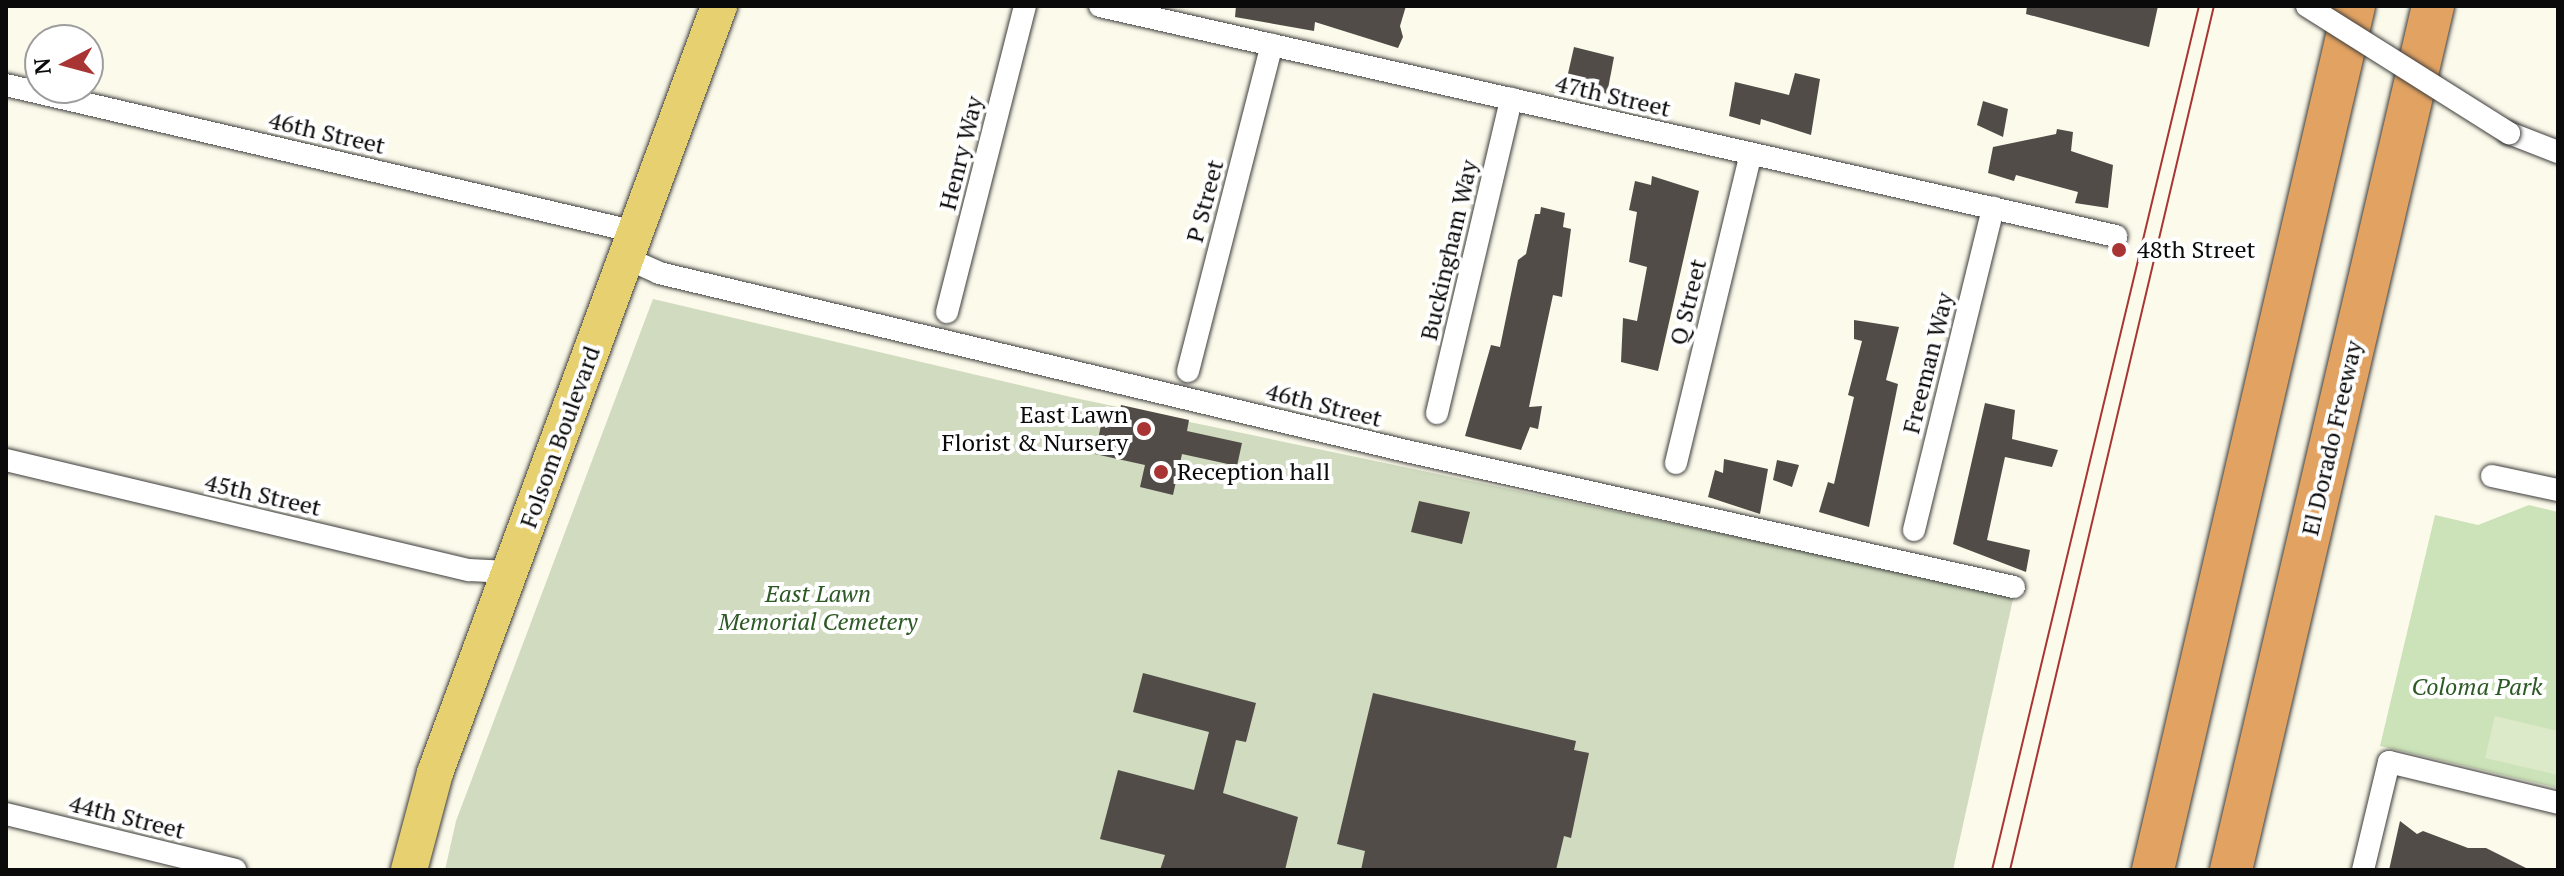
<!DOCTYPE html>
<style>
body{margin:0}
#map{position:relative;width:2564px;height:876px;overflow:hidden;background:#fcfaea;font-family:"PT Serif",serif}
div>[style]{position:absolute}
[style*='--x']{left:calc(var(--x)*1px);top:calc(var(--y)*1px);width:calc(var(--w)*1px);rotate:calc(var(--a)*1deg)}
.green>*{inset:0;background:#cce2b8}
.cemetery>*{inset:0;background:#d0dbbf}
.pitch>*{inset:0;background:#ddeac9}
.building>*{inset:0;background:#514c48}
.roads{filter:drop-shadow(0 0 2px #3d3d3d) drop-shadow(0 0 2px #3d3d3d)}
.street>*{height:22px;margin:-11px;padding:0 11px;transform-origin:11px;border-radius:11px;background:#fff}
.primary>*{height:36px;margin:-18px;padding:0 18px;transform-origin:18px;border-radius:18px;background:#e7d06f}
.highway>*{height:42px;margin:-21px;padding:0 21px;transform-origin:21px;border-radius:21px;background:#e2a362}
.tram>*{height:2px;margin:-1px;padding:0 1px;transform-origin:1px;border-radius:1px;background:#a83534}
.bridges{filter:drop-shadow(0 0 2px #3d3d3d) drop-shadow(0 0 2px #3d3d3d)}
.street-bridge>*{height:22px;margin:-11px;padding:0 11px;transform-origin:11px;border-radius:11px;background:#fff}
.dots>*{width:22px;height:22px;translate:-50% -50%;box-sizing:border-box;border:4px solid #fff;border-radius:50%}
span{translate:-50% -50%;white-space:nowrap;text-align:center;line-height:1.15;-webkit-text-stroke:8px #fff;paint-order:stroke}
.street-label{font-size:24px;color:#0a0a0a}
.poi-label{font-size:24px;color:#0a0a0a}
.left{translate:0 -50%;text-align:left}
.right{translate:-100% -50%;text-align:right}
.park-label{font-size:24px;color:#2c5924;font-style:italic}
.frame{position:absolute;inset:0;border:8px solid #0a0a0a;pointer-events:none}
.north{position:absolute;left:24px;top:24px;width:80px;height:80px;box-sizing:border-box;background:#fff;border:2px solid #9d9d9d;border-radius:50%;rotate:264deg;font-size:22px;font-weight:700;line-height:32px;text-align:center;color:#0a0a0a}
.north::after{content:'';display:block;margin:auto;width:28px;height:36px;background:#a83534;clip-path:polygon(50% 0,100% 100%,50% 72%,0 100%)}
</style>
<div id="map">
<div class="green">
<i style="clip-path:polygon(2529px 505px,2558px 512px,2558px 788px,2380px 746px,2435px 515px,2478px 525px)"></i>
</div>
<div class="cemetery">
<i style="clip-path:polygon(653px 299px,1075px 398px,1728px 535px,2017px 581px,1953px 870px,445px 870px,456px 821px)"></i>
</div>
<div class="pitch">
<i style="clip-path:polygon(2495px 716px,2558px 731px,2558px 775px,2485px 758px)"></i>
</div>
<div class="building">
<i style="clip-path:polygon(1236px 6px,1406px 6px,1400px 26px,1403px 37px,1398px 48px,1315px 22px,1314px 31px,1235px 17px)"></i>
<i style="clip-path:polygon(2027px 6px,2158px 6px,2149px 47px,2026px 14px)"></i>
<i style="clip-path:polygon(1574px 47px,1614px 57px,1607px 94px,1567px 78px)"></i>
<i style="clip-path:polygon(1795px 73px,1820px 79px,1811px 135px,1761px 119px,1760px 125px,1729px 116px,1735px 82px,1789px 95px)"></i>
<i style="clip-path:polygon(1983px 101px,2008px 109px,2003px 137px,1977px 125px)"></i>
<i style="clip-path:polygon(2057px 129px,2073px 132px,2071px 151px,2113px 165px,2108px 208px,2075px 203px,2078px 192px,2016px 175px,2014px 181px,1988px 173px,1993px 147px,2056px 134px)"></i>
<i style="clip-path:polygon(1652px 176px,1699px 191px,1658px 371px,1621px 362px,1623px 318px,1637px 321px,1647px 267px,1629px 262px,1637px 212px,1629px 210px,1635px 181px,1651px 185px)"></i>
<i style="clip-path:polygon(1541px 207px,1565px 213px,1563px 227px,1571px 229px,1562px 297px,1553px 295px,1529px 407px,1542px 406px,1538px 429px,1530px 427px,1521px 450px,1465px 436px,1491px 345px,1500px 347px,1518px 260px,1526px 254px,1535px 214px,1540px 214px)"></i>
<i style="clip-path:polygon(1854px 320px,1899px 327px,1886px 380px,1898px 384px,1869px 527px,1819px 512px,1828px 482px,1834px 484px,1854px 397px,1848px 395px,1862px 341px,1854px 339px)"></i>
<i style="clip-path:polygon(1985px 403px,2015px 410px,2012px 439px,2058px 450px,2052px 467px,2005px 457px,1987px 540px,2030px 550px,2026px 572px,1953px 544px)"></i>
<i style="clip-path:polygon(1121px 405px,1189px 420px,1187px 431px,1242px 443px,1237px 466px,1182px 454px,1173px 495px,1140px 487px,1145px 465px,1095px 454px,1102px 420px,1117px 424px)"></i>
<i style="clip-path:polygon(1724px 459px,1768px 469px,1760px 514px,1708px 497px,1715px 470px,1723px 473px)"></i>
<i style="clip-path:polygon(1777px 460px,1799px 465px,1792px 487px,1773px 480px)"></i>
<i style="clip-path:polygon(1419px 501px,1470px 512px,1462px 544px,1411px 532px)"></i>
<i style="clip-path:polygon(1143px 673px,1256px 703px,1246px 742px,1236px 740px,1223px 793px,1298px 817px,1285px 870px,1160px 870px,1165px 855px,1100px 839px,1118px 770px,1194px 790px,1209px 732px,1133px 712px)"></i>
<i style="clip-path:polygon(1373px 693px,1576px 741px,1574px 750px,1589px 753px,1571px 838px,1564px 836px,1556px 870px,1361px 870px,1365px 851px,1337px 844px)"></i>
<i style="clip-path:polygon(2400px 821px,2417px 834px,2423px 831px,2468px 848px,2486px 848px,2530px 870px,2389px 870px)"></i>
</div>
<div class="roads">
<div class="street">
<i style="--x:1100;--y:6;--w:1042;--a:12.76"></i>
<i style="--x:6;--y:85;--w:647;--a:13.13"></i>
<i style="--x:2509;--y:133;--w:53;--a:21.2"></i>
<i style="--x:626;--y:258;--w:36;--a:24"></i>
<i style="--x:659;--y:273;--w:764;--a:13.4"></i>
<i style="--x:1402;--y:450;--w:627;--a:12.62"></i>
<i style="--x:947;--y:312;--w:316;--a:-75.7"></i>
<i style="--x:1188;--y:371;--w:337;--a:-75.6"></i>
<i style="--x:1437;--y:413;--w:323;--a:-76.7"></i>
<i style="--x:6;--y:460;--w:476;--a:13.4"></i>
<i style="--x:469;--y:570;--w:40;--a:2.9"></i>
<i style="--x:1676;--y:463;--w:318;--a:-76.4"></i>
<i style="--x:2492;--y:476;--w:67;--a:12"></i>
<i style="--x:1914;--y:530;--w:332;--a:-76.2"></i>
<i style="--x:6;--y:814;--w:236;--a:13.7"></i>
<i style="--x:2363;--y:870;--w:111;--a:-76.5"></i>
<i style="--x:2389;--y:762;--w:174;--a:13.6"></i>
</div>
<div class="primary">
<i style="--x:409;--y:870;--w:100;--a:-75"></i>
<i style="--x:435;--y:773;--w:818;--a:-69.68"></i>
</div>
<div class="highway">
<i style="--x:2153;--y:870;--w:887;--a:-76.9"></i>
<i style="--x:2231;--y:870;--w:887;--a:-76.84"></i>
</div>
</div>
<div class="tram">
<i style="--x:1992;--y:870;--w:888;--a:-76.53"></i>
<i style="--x:2010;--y:870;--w:888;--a:-76.72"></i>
</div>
<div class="bridges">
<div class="street-bridge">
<i style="--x:2307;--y:6;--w:239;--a:32.2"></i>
</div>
</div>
<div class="dots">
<i style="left:2119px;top:250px;background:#a83534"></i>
<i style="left:1144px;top:429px;background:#a83534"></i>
<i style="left:1161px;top:472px;background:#a83534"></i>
</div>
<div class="street-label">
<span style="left:1613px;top:96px;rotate:13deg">47th Street</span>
<span style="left:327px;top:133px;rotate:13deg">46th Street</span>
<span style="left:961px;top:153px;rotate:-76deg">Henry Way</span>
<span style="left:1205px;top:201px;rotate:-75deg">P Street</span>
<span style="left:1449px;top:250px;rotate:-77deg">Buckingham Way</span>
<span style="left:1688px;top:302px;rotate:-76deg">Q Street</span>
<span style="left:1928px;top:363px;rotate:-76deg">Freeman Way</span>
<span style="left:1324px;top:405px;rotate:14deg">46th Street</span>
<span style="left:560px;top:437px;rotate:-70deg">Folsom Boulevard</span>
<span style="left:2332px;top:438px;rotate:-77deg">El Dorado Freeway</span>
<span style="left:263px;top:495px;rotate:13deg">45th Street</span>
<span style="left:127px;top:817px;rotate:14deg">44th Street</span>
</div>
<div class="poi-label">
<span class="left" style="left:2137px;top:250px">48th Street</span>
<span class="right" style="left:1128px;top:429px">East Lawn<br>Florist &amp; Nursery</span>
<span class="left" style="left:1177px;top:472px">Reception hall</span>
</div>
<div class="park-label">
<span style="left:818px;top:608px">East Lawn<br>Memorial Cemetery</span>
<span style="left:2477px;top:687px">Coloma Park</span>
</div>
<div class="frame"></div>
<div class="north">N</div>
</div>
